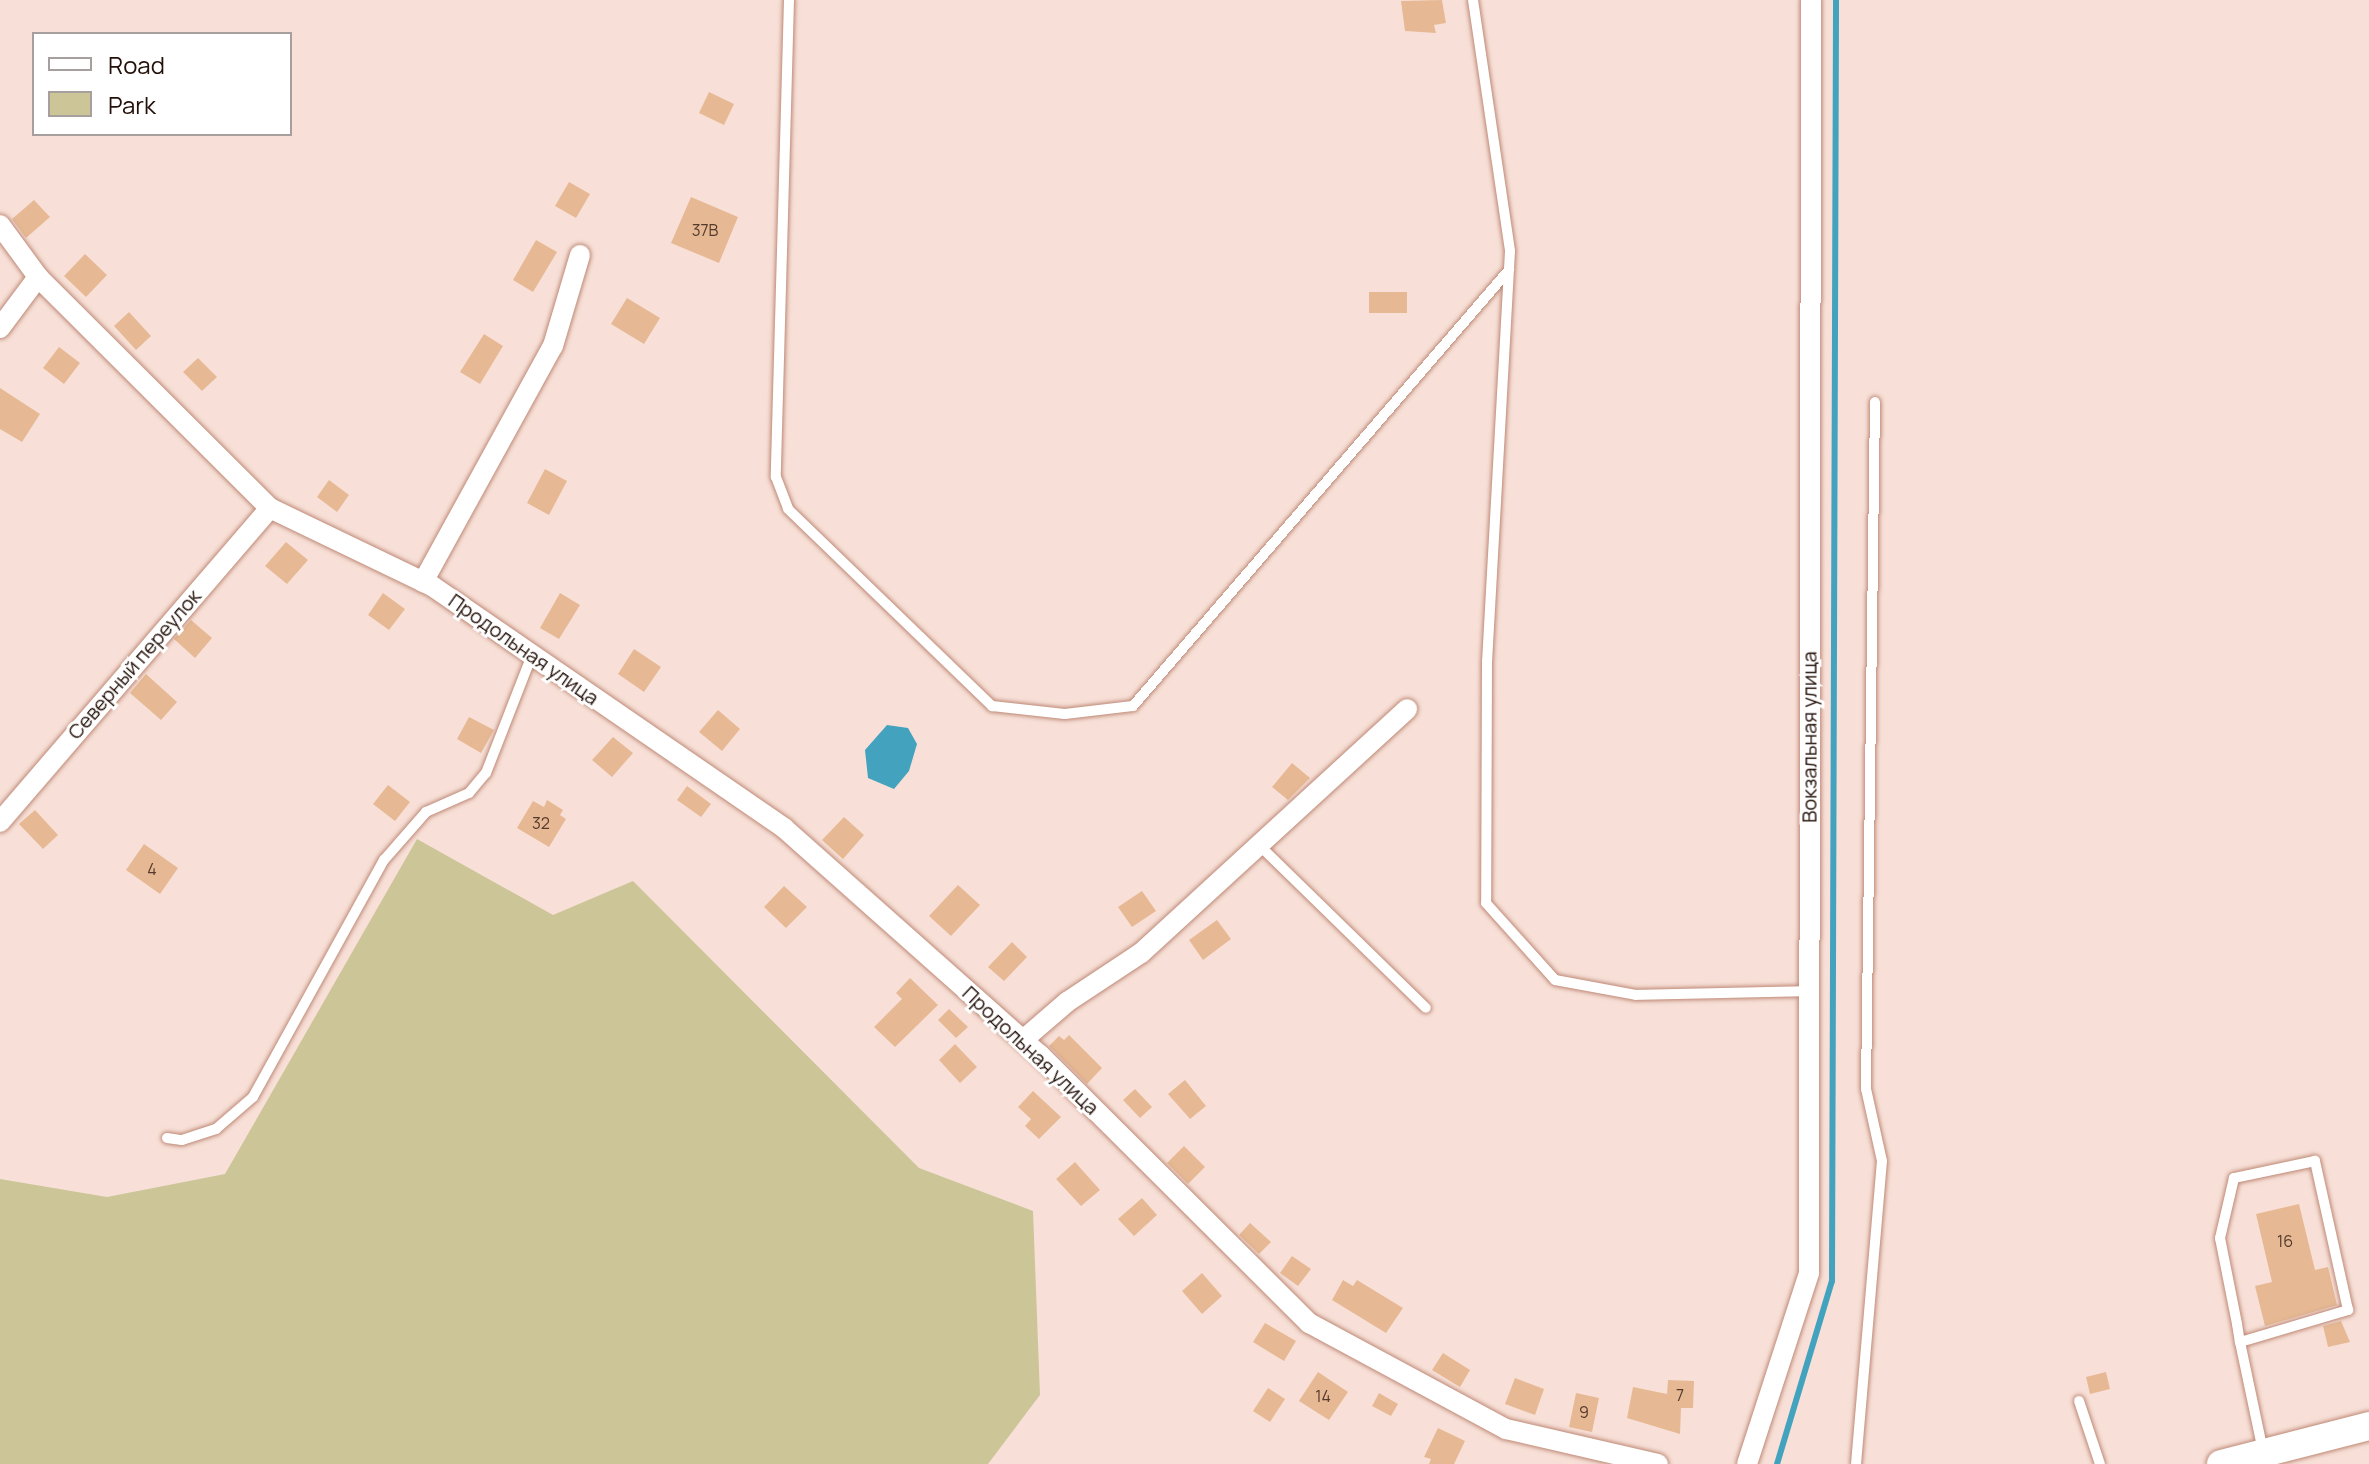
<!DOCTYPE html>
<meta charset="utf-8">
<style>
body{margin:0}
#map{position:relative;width:2369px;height:1464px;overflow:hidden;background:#f8e0d8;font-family:Manrope,sans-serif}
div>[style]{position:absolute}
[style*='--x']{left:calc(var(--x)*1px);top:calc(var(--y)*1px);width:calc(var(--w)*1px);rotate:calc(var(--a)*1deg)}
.green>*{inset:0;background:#ccc598}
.water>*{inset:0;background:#43a2be}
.stream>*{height:6px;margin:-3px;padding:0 3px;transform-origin:3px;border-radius:3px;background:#43a2be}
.building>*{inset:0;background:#e6b994}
.roads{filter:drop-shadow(0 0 2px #be8976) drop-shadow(0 0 2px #be8976)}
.lane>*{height:10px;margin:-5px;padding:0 5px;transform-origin:5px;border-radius:5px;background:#fff}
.street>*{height:20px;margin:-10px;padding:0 10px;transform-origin:10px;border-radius:10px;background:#fff}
.secondary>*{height:28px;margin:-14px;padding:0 14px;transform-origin:14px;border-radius:14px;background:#fff}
span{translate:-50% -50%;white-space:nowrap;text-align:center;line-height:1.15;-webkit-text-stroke:6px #fff;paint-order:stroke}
.number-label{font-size:16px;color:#543a2c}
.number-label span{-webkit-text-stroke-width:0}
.street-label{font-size:20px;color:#231009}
.legend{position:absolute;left:32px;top:32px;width:260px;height:104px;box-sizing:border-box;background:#fff;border:2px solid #a79f9d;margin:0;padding:10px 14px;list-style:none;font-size:24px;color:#231009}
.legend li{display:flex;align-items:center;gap:16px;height:40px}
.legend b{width:40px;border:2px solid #a79f9d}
</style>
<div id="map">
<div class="green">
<i style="clip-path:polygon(417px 839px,553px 915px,633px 881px,919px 1168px,1033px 1211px,1040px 1395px,988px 1464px,0 1464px,0 1179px,107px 1197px,225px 1174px)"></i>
</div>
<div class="water">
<i style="clip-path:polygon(887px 725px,908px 728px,917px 744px,909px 771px,894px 789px,868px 778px,865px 750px)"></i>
</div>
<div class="stream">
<i style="--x:1777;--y:1464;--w:191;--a:-73.3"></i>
<i style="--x:1832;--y:1281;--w:1281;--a:-89.82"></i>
</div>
<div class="building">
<i style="clip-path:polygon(1442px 0,1446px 23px,1434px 25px,1436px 33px,1405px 31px,1401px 1px)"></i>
<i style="clip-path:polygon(709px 92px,734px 104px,724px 125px,699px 113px)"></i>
<i style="clip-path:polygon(569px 182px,590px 194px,576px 218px,555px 206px)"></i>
<i style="clip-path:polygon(691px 197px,738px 217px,719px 263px,671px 243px)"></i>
<i style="clip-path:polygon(34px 200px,50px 217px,26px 238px,12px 219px)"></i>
<i style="clip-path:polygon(536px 240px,557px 252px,533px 292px,513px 280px)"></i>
<i style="clip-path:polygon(85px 254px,107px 275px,86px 297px,64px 276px)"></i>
<i style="clip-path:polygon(1369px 292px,1407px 292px,1407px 313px,1369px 313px)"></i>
<i style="clip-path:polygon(627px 298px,660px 318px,644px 344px,611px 324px)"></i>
<i style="clip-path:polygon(129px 312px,151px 336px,136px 350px,114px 326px)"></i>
<i style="clip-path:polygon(484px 334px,503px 346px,480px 384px,460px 372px)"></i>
<i style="clip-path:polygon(59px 347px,80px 363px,64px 384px,43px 368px)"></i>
<i style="clip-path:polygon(198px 358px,217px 377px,202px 391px,183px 372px)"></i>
<i style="clip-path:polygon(0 388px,40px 414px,22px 442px,0 429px)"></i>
<i style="clip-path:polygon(545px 469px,567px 481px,549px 515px,527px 503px)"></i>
<i style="clip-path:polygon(329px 480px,349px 495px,337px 512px,317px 497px)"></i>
<i style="clip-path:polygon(286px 542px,308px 560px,287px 584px,265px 566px)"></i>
<i style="clip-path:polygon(383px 593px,405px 609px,389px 630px,368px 615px)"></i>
<i style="clip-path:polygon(560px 593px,580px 605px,559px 639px,540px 628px)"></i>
<i style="clip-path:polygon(191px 620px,212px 638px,195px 658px,174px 639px)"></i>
<i style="clip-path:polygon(634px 649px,661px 667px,644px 692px,618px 674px)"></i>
<i style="clip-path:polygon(146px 674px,177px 702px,161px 720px,130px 693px)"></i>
<i style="clip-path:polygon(718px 710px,740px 729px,722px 751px,699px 732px)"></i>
<i style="clip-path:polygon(469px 717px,494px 730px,481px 753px,457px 739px)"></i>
<i style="clip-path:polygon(613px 737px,633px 753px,612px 777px,592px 760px)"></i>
<i style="clip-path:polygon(1292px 763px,1310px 778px,1288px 800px,1272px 787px)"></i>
<i style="clip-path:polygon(388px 785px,410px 802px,395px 821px,373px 804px)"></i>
<i style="clip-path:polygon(687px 786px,711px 804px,701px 817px,677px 800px)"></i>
<i style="clip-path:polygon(547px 800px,563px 810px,560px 815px,566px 819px,549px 847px,517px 828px,533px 801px,544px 807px)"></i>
<i style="clip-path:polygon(35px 810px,58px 835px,43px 849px,19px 824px)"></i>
<i style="clip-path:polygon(844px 817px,864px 835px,843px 859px,822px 840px)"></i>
<i style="clip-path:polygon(144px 844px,178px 868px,160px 894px,126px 870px)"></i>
<i style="clip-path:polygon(958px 885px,980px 905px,951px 936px,929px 916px)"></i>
<i style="clip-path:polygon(784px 886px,807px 907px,786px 928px,764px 907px)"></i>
<i style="clip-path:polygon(1142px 891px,1156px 911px,1132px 927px,1118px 907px)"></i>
<i style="clip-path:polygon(1217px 920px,1231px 939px,1203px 960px,1189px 940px)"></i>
<i style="clip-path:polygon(1012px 942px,1027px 957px,1004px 981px,988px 967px)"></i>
<i style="clip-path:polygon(910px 978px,938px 1005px,895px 1047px,874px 1027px,902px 999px,896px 993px)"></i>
<i style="clip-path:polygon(949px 1009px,968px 1027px,956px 1038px,938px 1020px)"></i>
<i style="clip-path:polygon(1069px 1035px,1102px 1068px,1087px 1084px,1049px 1046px,1059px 1036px,1064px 1040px)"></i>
<i style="clip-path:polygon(955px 1044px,977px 1067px,960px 1083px,939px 1060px)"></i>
<i style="clip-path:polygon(1185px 1080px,1206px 1106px,1190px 1119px,1168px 1094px)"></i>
<i style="clip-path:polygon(1135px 1089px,1152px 1107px,1140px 1118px,1123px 1100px)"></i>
<i style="clip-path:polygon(1033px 1091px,1061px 1117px,1039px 1139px,1025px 1126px,1031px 1119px,1018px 1107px)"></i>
<i style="clip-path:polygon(1184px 1146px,1205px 1167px,1188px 1184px,1167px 1163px)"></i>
<i style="clip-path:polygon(1075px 1162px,1100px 1190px,1081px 1206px,1056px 1179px)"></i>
<i style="clip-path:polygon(1142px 1198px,1157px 1215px,1134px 1236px,1118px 1219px)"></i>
<i style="clip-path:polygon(2299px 1204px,2315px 1270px,2328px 1267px,2337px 1305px,2265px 1326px,2255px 1286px,2272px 1282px,2256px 1214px)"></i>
<i style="clip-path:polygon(1250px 1223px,1271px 1242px,1259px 1254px,1239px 1235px)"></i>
<i style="clip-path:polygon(1292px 1256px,1311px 1269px,1298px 1286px,1280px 1273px)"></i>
<i style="clip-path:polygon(1202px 1273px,1222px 1296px,1202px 1314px,1182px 1291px)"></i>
<i style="clip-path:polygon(1343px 1280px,1353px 1286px,1357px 1280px,1403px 1308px,1386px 1333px,1332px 1300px)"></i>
<i style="clip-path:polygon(2341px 1321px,2350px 1342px,2328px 1347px,2323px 1326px)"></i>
<i style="clip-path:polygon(1265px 1323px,1296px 1341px,1284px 1361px,1253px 1342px)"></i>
<i style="clip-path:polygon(1443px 1353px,1470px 1370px,1460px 1387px,1432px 1370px)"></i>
<i style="clip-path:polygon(1318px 1372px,1348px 1392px,1329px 1420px,1299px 1401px)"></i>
<i style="clip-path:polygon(2106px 1372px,2110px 1389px,2090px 1394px,2086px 1377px)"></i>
<i style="clip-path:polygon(1515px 1378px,1544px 1389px,1535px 1415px,1505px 1404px)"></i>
<i style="clip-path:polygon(1668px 1380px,1694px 1381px,1693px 1408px,1681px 1408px,1680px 1434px,1627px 1418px,1633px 1387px,1667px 1394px)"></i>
<i style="clip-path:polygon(1268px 1388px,1285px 1399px,1270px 1422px,1253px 1411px)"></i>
<i style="clip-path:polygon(1379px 1393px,1398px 1404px,1391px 1416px,1372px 1406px)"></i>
<i style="clip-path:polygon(1576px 1393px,1599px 1398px,1592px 1432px,1569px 1427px)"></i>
<i style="clip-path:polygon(1438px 1428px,1465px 1441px,1454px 1464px,1429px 1464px,1431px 1459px,1424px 1457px)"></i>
</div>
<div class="roads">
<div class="lane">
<i style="--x:789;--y:0;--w:477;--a:91.6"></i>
<i style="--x:776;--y:477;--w:34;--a:69"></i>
<i style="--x:788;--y:509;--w:284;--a:44"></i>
<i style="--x:992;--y:706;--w:73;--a:6.3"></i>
<i style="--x:1065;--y:714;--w:68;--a:-6.7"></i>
<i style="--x:1133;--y:706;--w:576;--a:-49.23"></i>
<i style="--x:1473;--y:0;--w:254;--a:81.6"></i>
<i style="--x:1510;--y:251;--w:411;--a:93.2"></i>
<i style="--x:1487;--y:661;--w:242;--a:90.2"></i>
<i style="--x:1486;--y:903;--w:103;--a:48.1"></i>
<i style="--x:1555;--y:980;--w:82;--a:10.5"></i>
<i style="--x:1636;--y:995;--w:173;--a:-1.3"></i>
<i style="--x:1259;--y:845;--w:233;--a:44.3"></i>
<i style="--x:167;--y:1138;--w:15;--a:8"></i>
<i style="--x:182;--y:1140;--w:36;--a:-18"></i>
<i style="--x:216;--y:1129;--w:49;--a:-40.9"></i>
<i style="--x:253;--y:1097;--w:271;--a:-61.1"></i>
<i style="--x:384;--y:860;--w:64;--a:-48.8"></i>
<i style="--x:426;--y:812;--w:47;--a:-23.8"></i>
<i style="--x:469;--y:793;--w:26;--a:-50"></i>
<i style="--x:486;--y:773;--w:127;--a:-68.7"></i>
<i style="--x:2240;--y:1342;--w:113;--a:-16.5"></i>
<i style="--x:2348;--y:1310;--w:153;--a:-102.5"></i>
<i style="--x:2315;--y:1161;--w:83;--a:168.1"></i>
<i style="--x:2234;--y:1178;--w:62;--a:103.1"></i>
<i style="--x:2220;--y:1238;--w:88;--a:78.8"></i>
<i style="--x:2237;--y:1324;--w:18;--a:81"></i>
<i style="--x:2240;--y:1342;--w:111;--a:78.1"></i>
<i style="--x:2079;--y:1401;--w:66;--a:71.6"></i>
<i style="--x:1856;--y:1464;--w:304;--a:-85.1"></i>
<i style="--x:1882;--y:1161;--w:74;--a:-102.5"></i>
<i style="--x:1866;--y:1089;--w:687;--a:-89.25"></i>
</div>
<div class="street">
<i style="--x:0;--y:225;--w:64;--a:53.8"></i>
<i style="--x:38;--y:277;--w:327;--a:44.9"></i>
<i style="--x:270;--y:508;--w:180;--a:25.7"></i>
<i style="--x:432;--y:586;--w:427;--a:34.5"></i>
<i style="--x:784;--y:828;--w:342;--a:41.6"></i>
<i style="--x:1040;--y:1055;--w:380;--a:44.9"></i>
<i style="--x:1309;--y:1323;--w:224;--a:28.3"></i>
<i style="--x:1506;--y:1429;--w:156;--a:13"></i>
<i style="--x:0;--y:328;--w:64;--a:-53.3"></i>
<i style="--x:423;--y:582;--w:269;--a:-61.2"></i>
<i style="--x:553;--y:346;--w:95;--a:-73.5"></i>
<i style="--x:0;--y:822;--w:414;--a:-49.3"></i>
<i style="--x:1023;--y:1040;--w:58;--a:-40.8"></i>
<i style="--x:1067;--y:1002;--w:89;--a:-33.5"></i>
<i style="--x:1141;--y:953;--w:361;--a:-42.5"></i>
<i style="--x:1747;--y:1464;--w:201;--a:-72"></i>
<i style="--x:1809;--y:1273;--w:1273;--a:-89.91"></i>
</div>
<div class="secondary">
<i style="--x:2221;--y:1464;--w:153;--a:-14.4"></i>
</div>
</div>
<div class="number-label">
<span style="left:705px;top:230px">37В</span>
<span style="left:541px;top:823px">32</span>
<span style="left:152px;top:869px">4</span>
<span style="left:2285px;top:1241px">16</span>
<span style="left:1680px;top:1395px">7</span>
<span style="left:1323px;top:1396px">14</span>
<span style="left:1584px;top:1412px">9</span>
</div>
<div class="street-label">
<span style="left:524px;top:649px;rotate:35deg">Продольная улица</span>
<span style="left:134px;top:664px;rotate:-49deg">Северный переулок</span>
<span style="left:1809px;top:737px;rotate:-90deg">Вокзальная улица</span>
<span style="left:1031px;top:1050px;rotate:43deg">Продольная улица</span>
</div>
<ul class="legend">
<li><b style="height:10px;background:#fff"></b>Road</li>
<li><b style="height:22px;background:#ccc598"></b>Park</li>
</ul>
</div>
